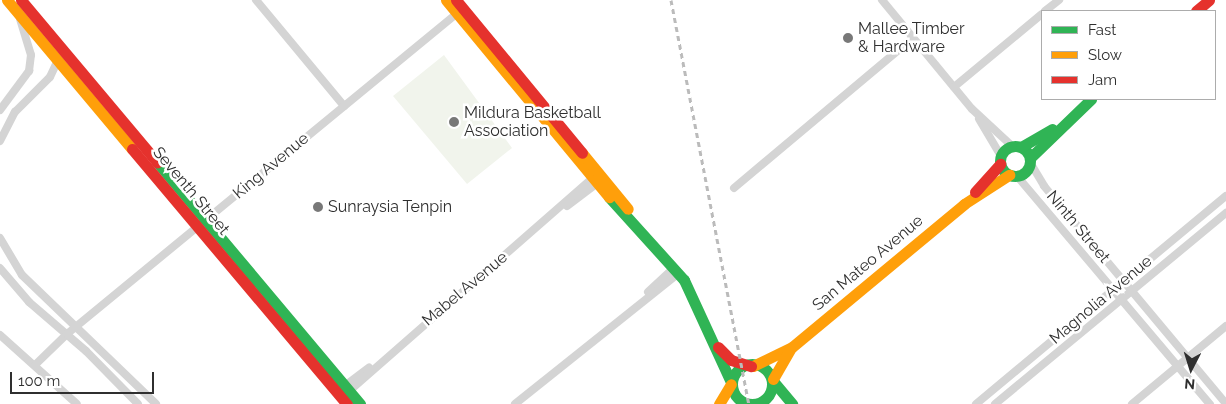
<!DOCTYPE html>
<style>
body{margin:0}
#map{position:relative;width:1226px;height:404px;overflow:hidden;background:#fff;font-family:Raleway,sans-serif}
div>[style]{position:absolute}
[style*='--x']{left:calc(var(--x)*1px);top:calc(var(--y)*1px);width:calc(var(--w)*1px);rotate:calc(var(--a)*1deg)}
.green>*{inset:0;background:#f1f4ec}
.street>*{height:8px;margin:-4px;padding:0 4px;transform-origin:4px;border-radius:4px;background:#d4d4d4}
.fast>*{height:11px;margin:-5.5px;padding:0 5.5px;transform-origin:5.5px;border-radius:5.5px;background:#30b455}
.fast>.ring{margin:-5.5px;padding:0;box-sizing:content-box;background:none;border:11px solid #30b455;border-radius:50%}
.slow>*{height:11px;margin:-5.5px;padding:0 5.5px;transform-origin:5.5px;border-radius:5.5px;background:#ff9f0a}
.jam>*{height:11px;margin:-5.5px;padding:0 5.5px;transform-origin:5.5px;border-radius:5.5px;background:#e5322d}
.rail>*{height:3px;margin-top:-1.5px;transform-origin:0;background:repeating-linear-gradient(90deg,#bbb 0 5px,transparent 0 9px)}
.dots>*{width:14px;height:14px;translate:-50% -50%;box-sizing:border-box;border:2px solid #fff;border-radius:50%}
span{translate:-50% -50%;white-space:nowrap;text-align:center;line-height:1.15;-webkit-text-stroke:5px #fff;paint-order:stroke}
.poi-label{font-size:16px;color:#2f2f2f}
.left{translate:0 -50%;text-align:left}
.street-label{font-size:16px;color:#2f2f2f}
.legend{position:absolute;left:1041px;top:10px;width:175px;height:90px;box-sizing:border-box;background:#fff;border:1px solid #acacac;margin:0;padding:6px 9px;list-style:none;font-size:15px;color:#2f2f2f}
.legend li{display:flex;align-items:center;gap:10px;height:25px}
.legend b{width:25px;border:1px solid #acacac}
.north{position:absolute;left:1166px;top:344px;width:50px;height:50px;-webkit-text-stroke:4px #fff;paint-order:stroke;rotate:185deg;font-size:14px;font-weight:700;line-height:20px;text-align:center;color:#2f2f2f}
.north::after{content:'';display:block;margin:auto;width:18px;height:22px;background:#2f2f2f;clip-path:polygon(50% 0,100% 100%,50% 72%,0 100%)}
.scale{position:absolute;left:10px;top:372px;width:144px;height:22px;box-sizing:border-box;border:2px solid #2f2f2f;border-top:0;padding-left:6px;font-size:15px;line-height:18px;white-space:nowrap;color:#2f2f2f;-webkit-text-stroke:4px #fff;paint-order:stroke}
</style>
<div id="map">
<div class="green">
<i style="clip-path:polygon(444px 55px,512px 148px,467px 184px,393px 96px)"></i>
</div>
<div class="street">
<i style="--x:256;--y:0;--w:138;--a:50.3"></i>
<i style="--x:882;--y:0;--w:141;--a:50.5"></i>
<i style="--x:972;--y:109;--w:54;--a:42.8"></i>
<i style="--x:1045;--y:11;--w:18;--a:-38"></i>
<i style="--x:954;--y:87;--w:114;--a:-39.7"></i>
<i style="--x:0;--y:110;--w:49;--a:-53.4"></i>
<i style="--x:29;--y:71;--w:16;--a:-83"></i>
<i style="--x:31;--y:55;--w:38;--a:-107"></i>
<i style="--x:979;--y:119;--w:43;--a:59.3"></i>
<i style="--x:0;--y:141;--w:33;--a:-63"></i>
<i style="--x:15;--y:112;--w:49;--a:-45"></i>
<i style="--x:50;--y:77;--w:21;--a:-65"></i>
<i style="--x:1031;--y:164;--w:26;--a:59"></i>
<i style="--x:1044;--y:186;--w:284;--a:50.1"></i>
<i style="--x:1017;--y:176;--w:299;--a:49.8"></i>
<i style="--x:734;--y:188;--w:234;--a:-40"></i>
<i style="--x:567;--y:206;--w:41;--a:-37.1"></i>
<i style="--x:0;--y:238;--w:43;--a:59.3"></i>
<i style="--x:22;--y:275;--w:186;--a:43.9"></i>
<i style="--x:0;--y:268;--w:45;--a:49.5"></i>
<i style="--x:29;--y:302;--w:75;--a:40.7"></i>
<i style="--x:86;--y:351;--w:74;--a:45.5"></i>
<i style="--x:648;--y:292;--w:35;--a:-43"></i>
<i style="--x:0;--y:335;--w:103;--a:41.9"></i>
<i style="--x:35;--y:365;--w:45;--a:-44.1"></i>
<i style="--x:67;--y:334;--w:509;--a:-39.42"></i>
<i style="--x:342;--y:388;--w:34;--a:-37"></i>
<i style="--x:347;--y:393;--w:331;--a:-41.2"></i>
<i style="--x:515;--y:404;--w:210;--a:-38.6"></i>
<i style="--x:976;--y:404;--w:325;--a:-39.8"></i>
<i style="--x:995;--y:404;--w:300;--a:-39.6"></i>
<i style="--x:1132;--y:404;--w:122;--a:-39.7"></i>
</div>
<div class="fast">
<i class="ring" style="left:1000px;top:146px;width:19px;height:19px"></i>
<i style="--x:1021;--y:147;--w:36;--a:-30"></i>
<i style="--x:1030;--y:158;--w:85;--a:-44"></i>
<i style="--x:157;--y:162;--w:316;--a:50"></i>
<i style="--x:609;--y:197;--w:112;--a:47.9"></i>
<i style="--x:684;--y:280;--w:112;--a:65.3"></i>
<i class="ring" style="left:732px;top:364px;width:29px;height:29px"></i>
<i style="--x:773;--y:381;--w:30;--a:50"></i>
</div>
<div class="slow">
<i style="--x:7;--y:0;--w:194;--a:50"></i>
<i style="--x:446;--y:0;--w:256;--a:50.4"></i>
<i style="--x:582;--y:153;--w:72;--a:50.6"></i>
<i style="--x:753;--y:366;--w:43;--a:-26"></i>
<i style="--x:792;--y:347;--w:224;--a:-39.7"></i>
<i style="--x:964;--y:204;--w:54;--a:-32.8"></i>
<i style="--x:773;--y:379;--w:34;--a:-60"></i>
<i style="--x:719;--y:404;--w:23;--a:-59"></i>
</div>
<div class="jam">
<i style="--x:21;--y:0;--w:212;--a:50"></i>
<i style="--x:456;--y:0;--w:198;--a:50.5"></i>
<i style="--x:1196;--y:11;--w:17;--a:-40"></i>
<i style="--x:132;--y:149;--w:334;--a:49.9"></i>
<i style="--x:975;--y:192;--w:38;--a:-48"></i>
<i style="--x:718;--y:347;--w:18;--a:45"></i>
<i style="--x:731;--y:360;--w:21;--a:17"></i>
</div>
<div class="rail">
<i style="--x:671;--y:0;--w:411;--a:79.1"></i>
</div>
<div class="dots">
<i style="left:848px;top:38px;background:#787878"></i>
<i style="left:454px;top:122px;background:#787878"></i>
<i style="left:318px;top:207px;background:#787878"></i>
</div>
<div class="poi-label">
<span class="left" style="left:858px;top:38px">Mallee Timber<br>&amp; Hardware</span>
<span class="left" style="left:464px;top:122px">Mildura Basketball<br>Association</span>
<span class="left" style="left:328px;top:207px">Sunraysia Tenpin</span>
</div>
<div class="street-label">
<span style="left:271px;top:166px;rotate:-40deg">King Avenue</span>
<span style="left:191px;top:191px;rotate:50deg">Seventh Street</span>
<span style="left:1078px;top:227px;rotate:50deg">Ninth Street</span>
<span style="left:868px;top:263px;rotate:-40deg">San Mateo Avenue</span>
<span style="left:465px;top:289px;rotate:-40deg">Mabel Avenue</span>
<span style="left:1101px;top:300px;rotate:-40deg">Magnolia Avenue</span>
</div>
<ul class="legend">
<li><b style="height:6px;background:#30b455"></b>Fast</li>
<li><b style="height:6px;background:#ff9f0a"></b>Slow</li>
<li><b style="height:6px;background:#e5322d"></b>Jam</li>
</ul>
<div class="north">N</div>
<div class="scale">100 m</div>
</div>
